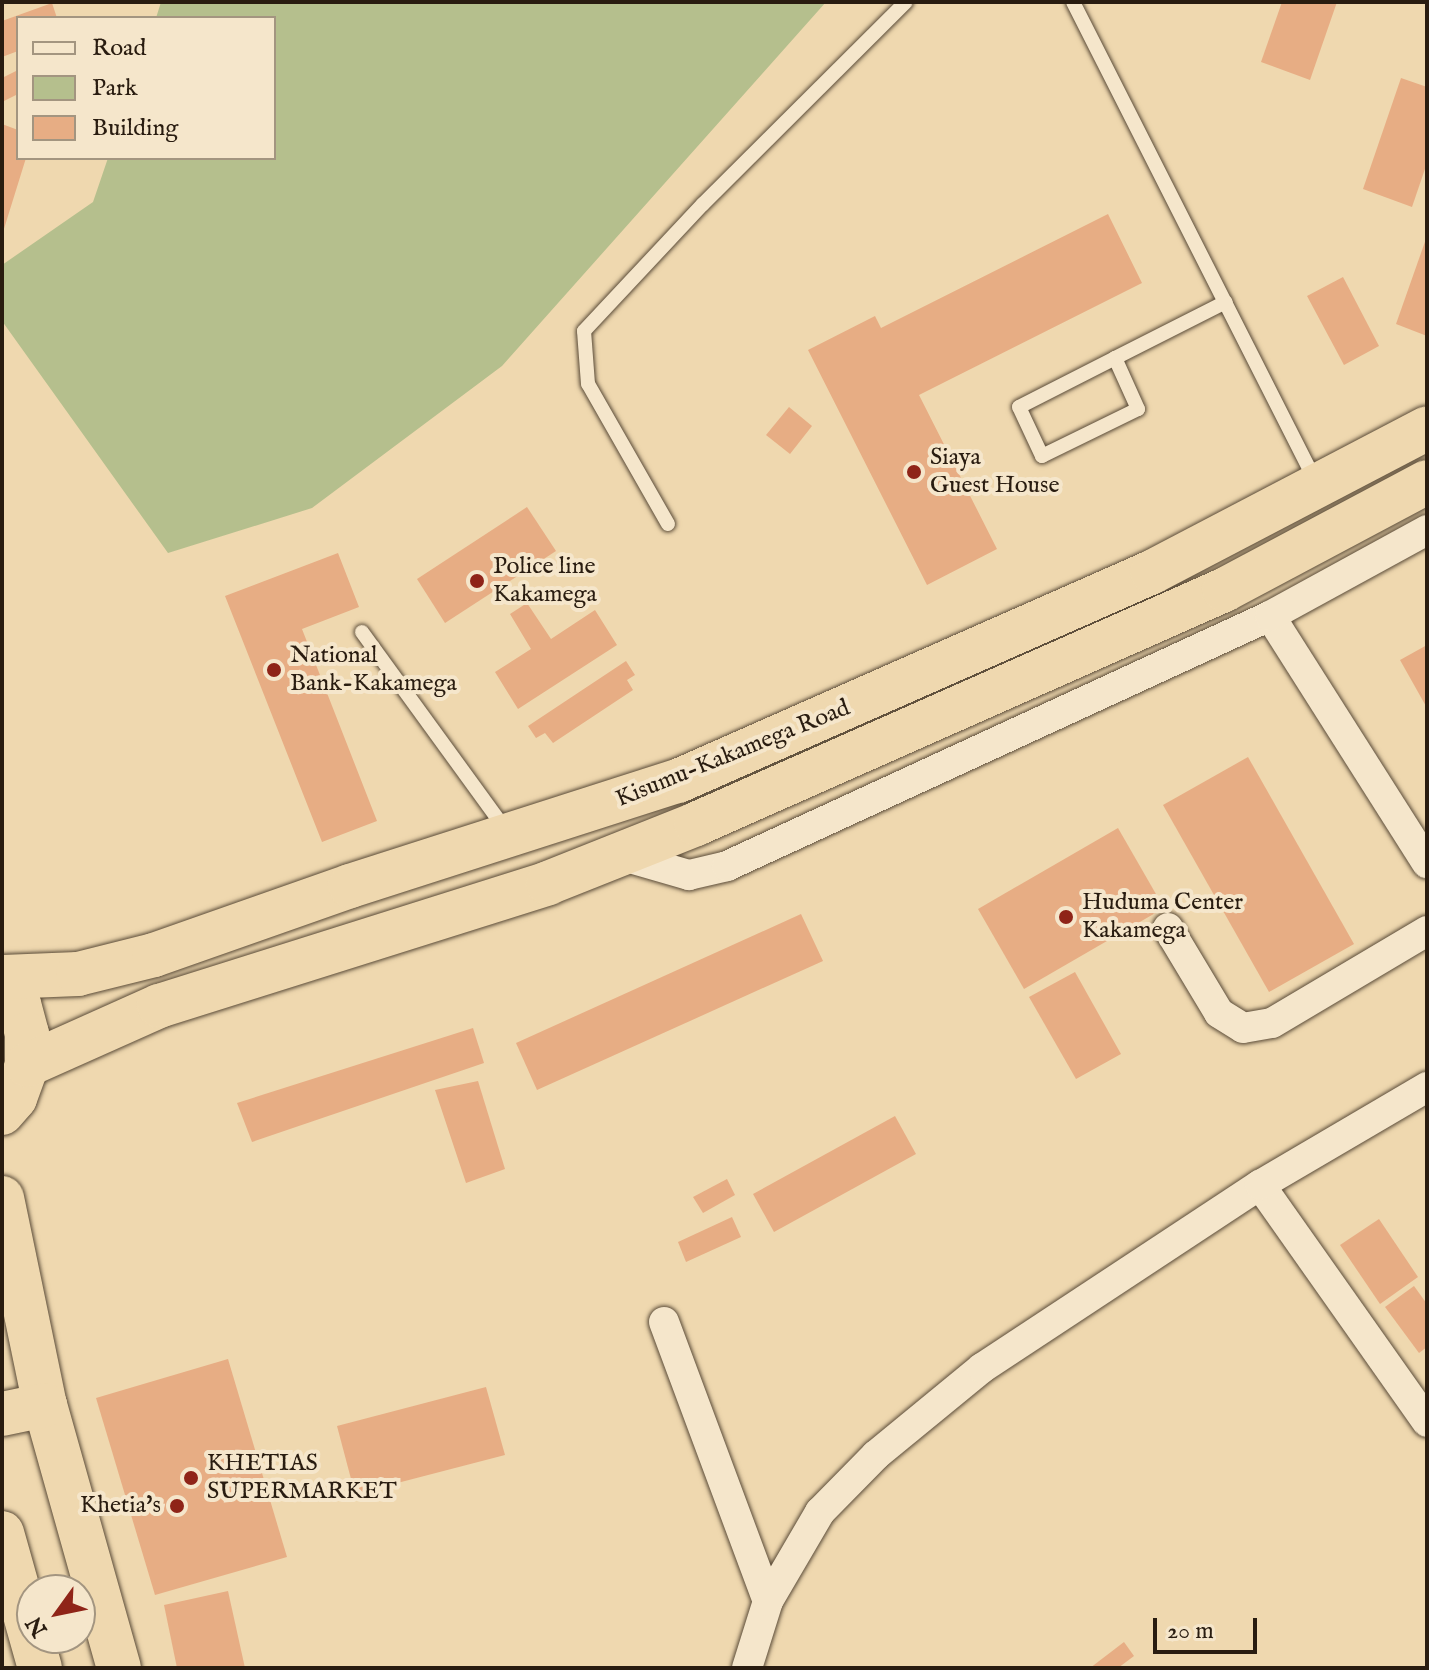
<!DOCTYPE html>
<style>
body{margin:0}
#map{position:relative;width:1429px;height:1670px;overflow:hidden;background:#efd8af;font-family:"IM FELL English",serif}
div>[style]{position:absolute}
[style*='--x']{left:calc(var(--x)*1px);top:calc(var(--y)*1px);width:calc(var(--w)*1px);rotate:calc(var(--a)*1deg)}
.green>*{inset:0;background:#b5bf8d}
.building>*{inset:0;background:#e7ad84}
.roads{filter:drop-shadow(0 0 2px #5a4b38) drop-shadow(0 0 2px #5a4b38)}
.service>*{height:14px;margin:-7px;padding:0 7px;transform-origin:7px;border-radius:7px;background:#f5e6cb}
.minor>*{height:30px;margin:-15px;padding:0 15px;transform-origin:15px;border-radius:15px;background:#f5e6cb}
.trunk>*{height:44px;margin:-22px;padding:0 22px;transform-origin:22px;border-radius:22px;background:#efd8af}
.dots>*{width:22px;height:22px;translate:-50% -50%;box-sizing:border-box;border:4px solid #f5e6cb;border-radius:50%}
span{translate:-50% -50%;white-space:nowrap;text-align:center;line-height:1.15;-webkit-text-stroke:8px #f5e6cb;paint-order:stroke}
.poi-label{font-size:24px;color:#291c10}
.left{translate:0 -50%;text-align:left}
.right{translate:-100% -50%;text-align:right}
.street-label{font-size:24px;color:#291c10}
.frame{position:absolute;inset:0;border:4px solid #291c10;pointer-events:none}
.legend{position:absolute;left:16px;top:16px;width:260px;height:144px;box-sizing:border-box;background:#f5e6cb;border:2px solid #a39580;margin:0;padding:10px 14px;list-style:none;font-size:24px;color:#291c10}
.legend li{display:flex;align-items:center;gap:16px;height:40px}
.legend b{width:40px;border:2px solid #a39580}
.north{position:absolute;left:16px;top:1574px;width:80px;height:80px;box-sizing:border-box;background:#f5e6cb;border:2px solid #a39580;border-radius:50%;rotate:237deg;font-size:22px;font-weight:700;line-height:32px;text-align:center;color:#291c10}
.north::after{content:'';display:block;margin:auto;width:28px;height:36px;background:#8f2418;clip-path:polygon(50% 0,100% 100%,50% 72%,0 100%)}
.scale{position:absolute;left:1153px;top:1618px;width:104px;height:36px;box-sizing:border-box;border:4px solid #291c10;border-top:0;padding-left:10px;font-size:24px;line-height:28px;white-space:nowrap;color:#291c10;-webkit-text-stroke:6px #f5e6cb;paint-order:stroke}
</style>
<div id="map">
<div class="green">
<i style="clip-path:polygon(161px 2px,826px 2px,502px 366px,312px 508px,168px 553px,2px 321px,2px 265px,93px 202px,108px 158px,274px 158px,274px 18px,156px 18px)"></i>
</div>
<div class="building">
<i style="clip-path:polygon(1282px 2px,1337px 2px,1310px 80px,1261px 62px)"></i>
<i style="clip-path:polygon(52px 3px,57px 18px,18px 18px,18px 51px,2px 57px,2px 21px)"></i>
<i style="clip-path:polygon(18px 70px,18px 94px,2px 102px,2px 78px)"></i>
<i style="clip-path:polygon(1401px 78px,1427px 87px,1427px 163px,1412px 207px,1363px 189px)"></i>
<i style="clip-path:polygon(2px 124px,18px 130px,18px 158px,26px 158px,3px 232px)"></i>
<i style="clip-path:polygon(1108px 214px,1142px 283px,919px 395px,997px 549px,927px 585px,808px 350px,875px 316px,881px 328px)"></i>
<i style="clip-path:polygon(1427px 236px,1427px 336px,1396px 324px)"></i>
<i style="clip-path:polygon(1343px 277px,1379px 346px,1344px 365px,1307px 296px)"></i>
<i style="clip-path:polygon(789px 407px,812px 426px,790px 454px,766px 435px)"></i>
<i style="clip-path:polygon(527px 507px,556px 551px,445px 623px,417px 579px)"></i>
<i style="clip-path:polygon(338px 553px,359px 607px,302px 629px,377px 821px,322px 842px,225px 596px)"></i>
<i style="clip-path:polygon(527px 603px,551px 639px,595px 610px,617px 645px,518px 709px,495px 672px,531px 649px,510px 614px)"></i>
<i style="clip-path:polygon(1427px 645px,1427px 708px,1400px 660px)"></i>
<i style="clip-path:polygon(626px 661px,635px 675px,627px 680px,633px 690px,553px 743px,545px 733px,536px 738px,528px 726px)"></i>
<i style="clip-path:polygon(1248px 757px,1354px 944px,1269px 992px,1163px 805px)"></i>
<i style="clip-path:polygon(1118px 828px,1164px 908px,1024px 989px,978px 909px)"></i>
<i style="clip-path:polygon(801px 914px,823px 961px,537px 1090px,516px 1043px)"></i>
<i style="clip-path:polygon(1075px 972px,1121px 1054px,1076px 1079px,1029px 997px)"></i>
<i style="clip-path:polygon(473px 1028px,484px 1063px,252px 1142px,237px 1103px)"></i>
<i style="clip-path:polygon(478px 1081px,505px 1169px,466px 1183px,435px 1090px)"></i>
<i style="clip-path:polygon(895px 1116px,916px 1154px,774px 1232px,753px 1194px)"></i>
<i style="clip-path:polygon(727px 1179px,735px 1195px,703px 1213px,693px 1197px)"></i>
<i style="clip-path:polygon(732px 1217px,741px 1237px,686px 1262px,678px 1242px)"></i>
<i style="clip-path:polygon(1379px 1219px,1418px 1277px,1380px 1304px,1340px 1245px)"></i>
<i style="clip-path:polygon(1414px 1286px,1427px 1304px,1427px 1347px,1419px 1353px,1385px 1307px)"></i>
<i style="clip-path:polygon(228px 1359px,287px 1557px,155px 1595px,96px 1398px)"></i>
<i style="clip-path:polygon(486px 1387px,505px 1455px,355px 1494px,337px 1426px)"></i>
<i style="clip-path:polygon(228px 1591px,245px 1668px,177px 1668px,164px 1605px)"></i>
<i style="clip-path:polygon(1124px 1642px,1134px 1656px,1118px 1668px,1090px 1668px)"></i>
</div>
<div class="roads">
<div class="service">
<i style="--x:1073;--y:2;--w:536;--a:63.15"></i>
<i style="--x:1115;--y:358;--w:56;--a:65.7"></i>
<i style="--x:1138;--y:409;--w:107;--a:153.9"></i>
<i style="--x:1042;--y:456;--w:54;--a:-115.1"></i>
<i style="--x:1019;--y:407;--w:108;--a:-27"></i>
<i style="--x:1115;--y:358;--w:124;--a:-26.8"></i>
<i style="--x:668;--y:524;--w:161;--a:-119.7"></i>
<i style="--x:588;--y:384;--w:53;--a:-94.3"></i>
<i style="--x:584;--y:331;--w:174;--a:-46.9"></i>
<i style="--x:703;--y:204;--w:286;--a:-44.9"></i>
<i style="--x:362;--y:632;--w:245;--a:54"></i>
</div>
<div class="minor">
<i style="--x:1270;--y:616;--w:293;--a:57.6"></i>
<i style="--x:620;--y:855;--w:72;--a:16.2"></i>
<i style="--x:689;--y:875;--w:39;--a:-13"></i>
<i style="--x:727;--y:866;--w:598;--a:-24.72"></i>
<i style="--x:1270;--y:616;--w:179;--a:-28.7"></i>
<i style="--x:1168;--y:928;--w:99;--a:59"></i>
<i style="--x:1219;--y:1013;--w:28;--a:32"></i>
<i style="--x:1243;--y:1028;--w:29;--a:-10"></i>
<i style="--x:1272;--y:1023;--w:180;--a:-30.7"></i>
<i style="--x:1260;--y:1185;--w:290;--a:54.8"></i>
<i style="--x:664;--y:1322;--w:298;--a:69.6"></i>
<i style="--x:747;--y:1668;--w:70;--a:-72.6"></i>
<i style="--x:768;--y:1601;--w:103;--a:-59.7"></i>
<i style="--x:820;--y:1512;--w:80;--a:-45.5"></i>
<i style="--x:876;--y:1455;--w:137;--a:-39.4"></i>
<i style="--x:982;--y:1368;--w:333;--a:-33.4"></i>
<i style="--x:1260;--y:1185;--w:194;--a:-30.4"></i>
</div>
<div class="trunk">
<i style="--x:2;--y:977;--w:32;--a:58"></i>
<i style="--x:19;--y:1004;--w:31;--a:75"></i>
<i style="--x:27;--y:1034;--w:31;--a:90"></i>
<i style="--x:27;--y:1065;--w:35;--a:110"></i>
<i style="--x:15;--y:1098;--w:20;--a:131"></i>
<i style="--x:3;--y:977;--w:75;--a:-2.3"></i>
<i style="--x:78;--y:974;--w:78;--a:-14"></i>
<i style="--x:154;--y:955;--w:208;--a:-19.4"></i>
<i style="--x:350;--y:886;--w:344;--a:-17.8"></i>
<i style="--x:678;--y:781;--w:518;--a:-23.79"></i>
<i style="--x:1152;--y:572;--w:310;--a:-27.6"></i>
<i style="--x:27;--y:1065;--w:145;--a:-24.1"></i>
<i style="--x:159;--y:1006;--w:408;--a:-17.5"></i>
<i style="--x:548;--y:883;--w:159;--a:-21.7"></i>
<i style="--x:696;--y:824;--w:578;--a:-23.9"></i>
<i style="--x:1224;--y:590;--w:230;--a:-28"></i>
<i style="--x:2;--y:1198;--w:211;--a:78.3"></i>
<i style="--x:45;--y:1405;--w:273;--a:74.3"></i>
<i style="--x:2;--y:1414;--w:44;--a:-11.8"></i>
<i style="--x:2;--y:1533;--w:140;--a:74.3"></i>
</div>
</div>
<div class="dots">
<i style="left:914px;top:472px;background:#8f2418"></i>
<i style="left:477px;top:581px;background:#8f2418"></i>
<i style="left:274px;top:670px;background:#8f2418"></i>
<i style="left:1066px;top:917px;background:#8f2418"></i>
<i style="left:191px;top:1478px;background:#8f2418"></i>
<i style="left:177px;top:1506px;background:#8f2418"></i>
</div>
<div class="poi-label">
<span class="left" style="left:930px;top:472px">Siaya<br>Guest House</span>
<span class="left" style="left:493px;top:581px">Police line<br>Kakamega</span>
<span class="left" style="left:290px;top:670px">National<br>Bank-Kakamega</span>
<span class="left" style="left:1082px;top:917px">Huduma Center<br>Kakamega</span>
<span class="left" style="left:207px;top:1478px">KHETIAS<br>SUPERMARKET</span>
<span class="right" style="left:161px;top:1506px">Khetia's</span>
</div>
<div class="street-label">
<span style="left:733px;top:754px;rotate:-22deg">Kisumu-Kakamega Road</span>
</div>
<div class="frame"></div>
<ul class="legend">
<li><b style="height:10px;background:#f5e6cb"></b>Road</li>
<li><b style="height:22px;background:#b5bf8d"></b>Park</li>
<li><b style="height:22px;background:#e7ad84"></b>Building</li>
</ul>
<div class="north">N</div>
<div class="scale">20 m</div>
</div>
